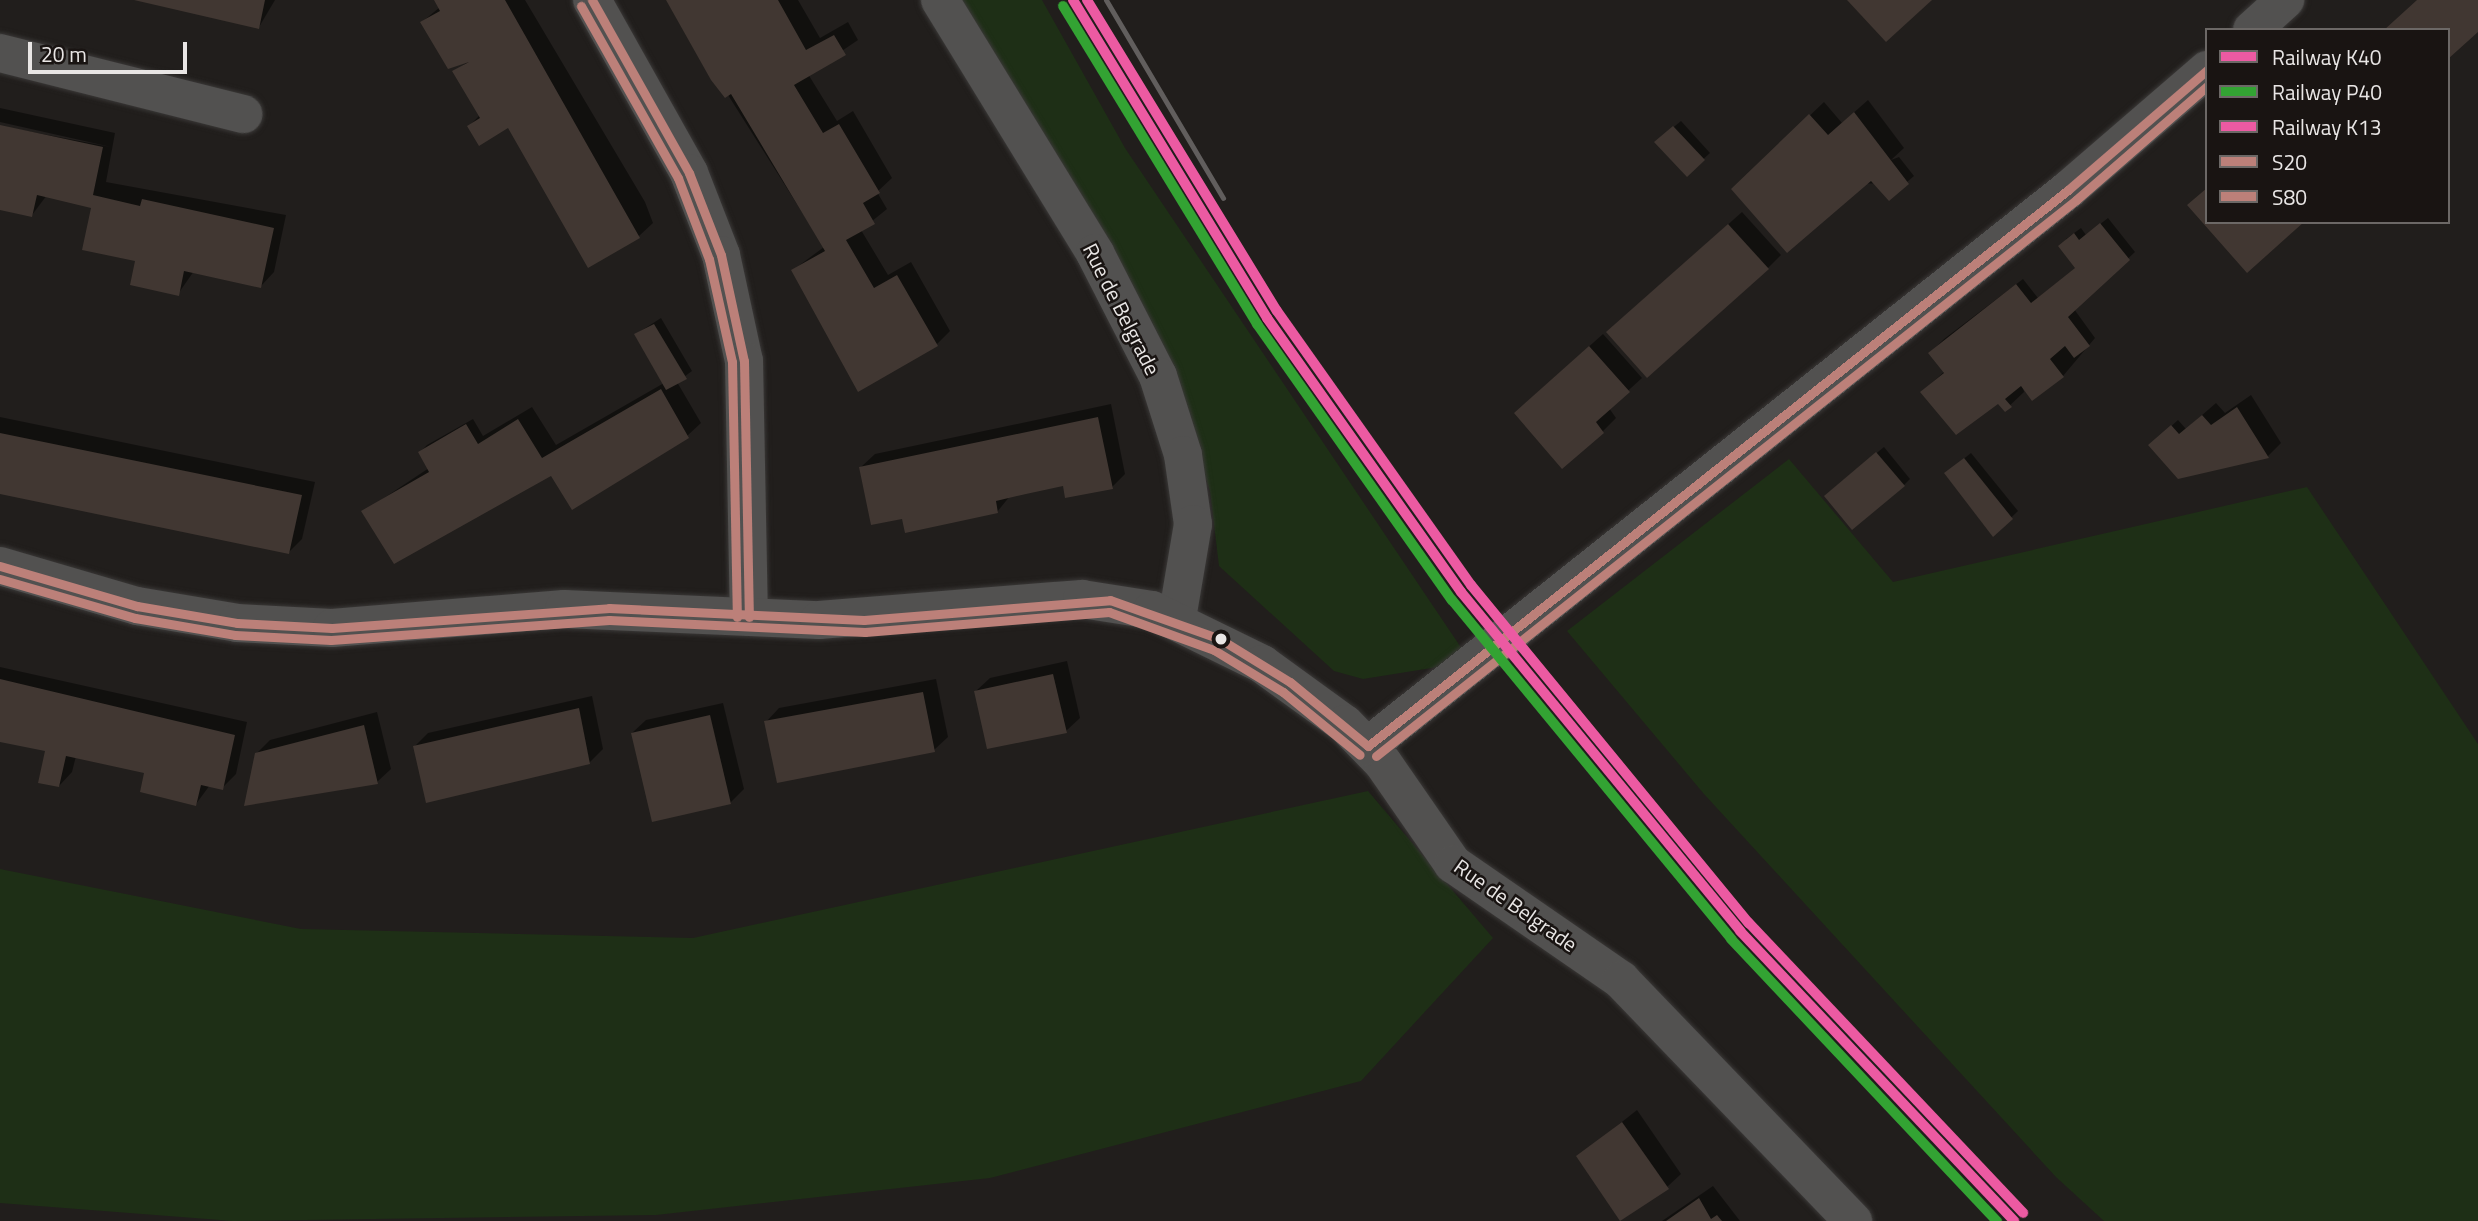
<!DOCTYPE html>
<style>
body{margin:0}
#map{position:relative;width:2478px;height:1221px;overflow:hidden;background:#211e1c;font-family:"Titillium Web",sans-serif}
div>[style]{position:absolute}
[style*='--x']{left:calc(var(--x)*1px);top:calc(var(--y)*1px);width:calc(var(--w)*1px);rotate:calc(var(--a)*1deg)}
.green>*{inset:0;background:#1e2f16}
.shadow>*{inset:0;background:#0007}
.building>*{inset:0;background:#413732}
.roads{filter:drop-shadow(0 0 2px #3a3837) drop-shadow(0 0 2px #3a3837)}
.minor>*{height:38px;margin:-19px;padding:0 19px;transform-origin:19px;border-radius:19px;background:#525150}
.rail>*{height:5px;margin:-2.5px;padding:0 2.5px;transform-origin:2.5px;border-radius:2.5px;background:#615e5d}
.bus-1>*{height:9px;margin:-4.5px;padding:0 4.5px;transform-origin:4.5px;border-radius:4.5px;background:#bc8079}
.bus-2>*{height:9px;margin:-4.5px;padding:0 4.5px;transform-origin:4.5px;border-radius:4.5px;background:#bc8079}
.rail-1>*{height:10px;margin:-5px;padding:0 5px;transform-origin:5px;border-radius:5px;background:#ec5aa2}
.rail-2>*{height:10px;margin:-5px;padding:0 5px;transform-origin:5px;border-radius:5px;background:#33a333}
.rail-3>*{height:10px;margin:-5px;padding:0 5px;transform-origin:5px;border-radius:5px;background:#ec5aa2}
.dots>*{width:19px;height:19px;translate:-50% -50%;box-sizing:border-box;border:4px solid #191412;border-radius:50%}
span{translate:-50% -50%;white-space:nowrap;text-align:center;line-height:1.15;-webkit-text-stroke:5px #191412;paint-order:stroke}
.street-label{font-size:21px;color:#e9e6e5}
.legend{position:absolute;left:2205px;top:28px;width:245px;height:196px;box-sizing:border-box;background:#191412;border:2px solid #6c6866;margin:0;padding:9px 12px;list-style:none;font-size:21px;color:#e9e6e5}
.legend li{display:flex;align-items:center;gap:14px;height:35px}
.legend b{width:35px;border:2px solid #6c6866}
.scale{position:absolute;left:28px;top:42px;width:159px;height:32px;box-sizing:border-box;border:4px solid #e9e6e5;border-top:0;padding-left:9px;font-size:21px;line-height:24px;white-space:nowrap;color:#e9e6e5;-webkit-text-stroke:5px #191412;paint-order:stroke}
</style>
<div id="map">
<div class="green">
<i style="clip-path:polygon(955px 0,1042px 0,1125px 148px,1462px 649px,1444px 666px,1363px 679px,1334px 671px,1219px 566px,1210px 491px,1182px 410px)"></i>
<i style="clip-path:polygon(1789px 459px,1893px 582px,2307px 487px,2478px 744px,2478px 1221px,2104px 1221px,2056px 1177px,1704px 794px,1567px 631px)"></i>
<i style="clip-path:polygon(1368px 791px,1493px 938px,1361px 1081px,990px 1178px,656px 1215px,233px 1221px,0 1203px,0 869px,301px 929px,693px 938px)"></i>
</div>
<div class="shadow">
<i style="clip-path:polygon(150px 0,275px 0,259px 27px)"></i>
<i style="clip-path:polygon(436px 0,525px 0,645px 202px,653px 223px,639px 236px,509px 126px,469px 126px,480px 115px,454px 72px,470px 60px,422px 22px,440px 7px)"></i>
<i style="clip-path:polygon(668px 0,798px 0,820px 38px,848px 22px,858px 40px,808px 74px,837px 121px,853px 111px,892px 178px,877px 192px,887px 209px,861px 230px,888px 275px,911px 262px,950px 331px,937px 344px,793px 270px,824px 247px)"></i>
<i style="clip-path:polygon(1868px 100px,1904px 148px,1891px 160px,1899px 157px,1914px 176px,1907px 182px,1733px 189px,1824px 102px,1842px 123px)"></i>
<i style="clip-path:polygon(0 108px,115px 133px,106px 182px,286px 215px,274px 272px,261px 286px,194px 271px,178px 294px,137px 260px,93px 206px,47px 195px,32px 215px,0 208px,0 126px,111px 147px,0 122px)"></i>
<i style="clip-path:polygon(1681px 121px,1710px 153px,1687px 174px,1663px 136px)"></i>
<i style="clip-path:polygon(1742px 212px,1781px 255px,1768px 268px,1622px 319px)"></i>
<i style="clip-path:polygon(2108px 218px,2135px 252px,2074px 309px,2095px 338px,2063px 376px,2022px 383px,2024px 392px,2005px 410px,1998px 402px,1922px 392px,1945px 371px,1930px 353px,1944px 339px,2023px 279px,2038px 298px,2077px 267px,2066px 239px,2081px 228px,2086px 235px)"></i>
<i style="clip-path:polygon(661px 318px,692px 371px,677px 382px,701px 423px,687px 436px,551px 473px,363px 512px,429px 468px,420px 452px,427px 445px,473px 419px,483px 436px,532px 407px,556px 445px,664px 383px,636px 334px)"></i>
<i style="clip-path:polygon(1603px 334px,1642px 378px,1609px 408px,1616px 418px,1603px 431px,1529px 400px)"></i>
<i style="clip-path:polygon(2251px 395px,2281px 443px,2268px 456px,2212px 470px,2157px 439px,2178px 420px,2186px 429px,2216px 403px,2225px 413px)"></i>
<i style="clip-path:polygon(1111px 404px,1125px 474px,1112px 487px,1064px 484px,1010px 496px,997px 512px,903px 517px,861px 467px,875px 454px)"></i>
<i style="clip-path:polygon(0 417px,315px 482px,302px 539px,289px 552px,0 490px)"></i>
<i style="clip-path:polygon(1884px 447px,1910px 479px,1904px 485px,1833px 489px)"></i>
<i style="clip-path:polygon(1971px 453px,2018px 511px,1993px 535px,1946px 473px)"></i>
<i style="clip-path:polygon(1067px 661px,1080px 718px,1066px 731px,976px 691px,990px 678px)"></i>
<i style="clip-path:polygon(0 667px,247px 722px,236px 774px,222px 788px,210px 785px,196px 804px,146px 772px,76px 756px,72px 772px,59px 786px,47px 750px,0 740px)"></i>
<i style="clip-path:polygon(936px 679px,948px 737px,934px 750px,766px 722px,779px 708px)"></i>
<i style="clip-path:polygon(592px 696px,603px 749px,589px 763px,414px 747px,428px 733px)"></i>
<i style="clip-path:polygon(723px 703px,744px 789px,730px 803px,632px 733px,646px 720px)"></i>
<i style="clip-path:polygon(377px 712px,391px 769px,377px 782px,256px 754px,270px 740px)"></i>
<i style="clip-path:polygon(1637px 1110px,1681px 1174px,1667px 1187px,1579px 1156px)"></i>
<i style="clip-path:polygon(1713px 1186px,1740px 1221px,1662px 1221px)"></i>
</div>
<div class="building">
<i style="clip-path:polygon(134px 0,265px 0,259px 29px)"></i>
<i style="clip-path:polygon(434px 0,505px 0,640px 238px,588px 268px,508px 128px,479px 146px,467px 126px,480px 118px,452px 71px,469px 62px,448px 69px,420px 22px,440px 11px)"></i>
<i style="clip-path:polygon(666px 0,778px 0,806px 50px,834px 35px,846px 55px,794px 85px,823px 133px,839px 124px,880px 193px,863px 203px,875px 224px,846px 240px,874px 288px,897px 275px,938px 346px,858px 392px,791px 270px,825px 251px,731px 94px,725px 98px,711px 80px)"></i>
<i style="clip-path:polygon(1847px 0,1932px 0,1886px 42px)"></i>
<i style="clip-path:polygon(2417px 0,2478px 0,2478px 32px,2448px 59px,2448px 30px,2384px 30px)"></i>
<i style="clip-path:polygon(1854px 112px,1909px 184px,1889px 201px,1871px 181px,1787px 253px,1731px 189px,1809px 114px,1828px 135px)"></i>
<i style="clip-path:polygon(0 125px,103px 147px,93px 195px,140px 206px,142px 199px,274px 228px,261px 288px,184px 271px,179px 296px,130px 285px,135px 261px,82px 250px,91px 208px,37px 195px,32px 217px,0 210px)"></i>
<i style="clip-path:polygon(1673px 126px,1705px 160px,1687px 177px,1654px 142px)"></i>
<i style="clip-path:polygon(2207px 188px,2207px 222px,2304px 222px,2247px 273px,2187px 205px)"></i>
<i style="clip-path:polygon(2100px 223px,2130px 260px,2068px 317px,2090px 346px,2074px 358px,2065px 346px,2050px 359px,2064px 377px,2032px 401px,2021px 386px,2005px 399px,2012px 407px,2005px 412px,1998px 404px,1956px 435px,1920px 392px,1944px 373px,1928px 353px,2016px 284px,2031px 303px,2075px 268px,2058px 246px,2074px 233px,2079px 240px)"></i>
<i style="clip-path:polygon(1728px 224px,1769px 269px,1647px 378px,1606px 332px)"></i>
<i style="clip-path:polygon(654px 324px,687px 379px,666px 390px,634px 334px)"></i>
<i style="clip-path:polygon(1589px 346px,1630px 392px,1596px 422px,1604px 433px,1562px 469px,1514px 413px)"></i>
<i style="clip-path:polygon(661px 389px,689px 438px,572px 510px,551px 476px,394px 564px,361px 511px,429px 472px,418px 452px,466px 424px,478px 444px,518px 419px,542px 458px)"></i>
<i style="clip-path:polygon(2237px 407px,2269px 458px,2178px 479px,2148px 445px,2171px 425px,2179px 434px,2202px 415px,2211px 425px)"></i>
<i style="clip-path:polygon(1098px 417px,1113px 489px,1065px 498px,1063px 486px,1026px 494px,996px 501px,998px 513px,905px 533px,902px 519px,871px 525px,859px 467px)"></i>
<i style="clip-path:polygon(0 433px,302px 495px,289px 554px,0 494px)"></i>
<i style="clip-path:polygon(1876px 452px,1905px 486px,1852px 530px,1824px 496px)"></i>
<i style="clip-path:polygon(1964px 458px,2013px 519px,1993px 537px,1944px 473px)"></i>
<i style="clip-path:polygon(1053px 674px,1067px 733px,987px 749px,974px 691px)"></i>
<i style="clip-path:polygon(0 679px,235px 735px,223px 790px,201px 785px,196px 806px,140px 792px,144px 773px,66px 756px,59px 787px,38px 783px,45px 751px,0 742px)"></i>
<i style="clip-path:polygon(923px 692px,935px 752px,777px 783px,764px 721px)"></i>
<i style="clip-path:polygon(579px 708px,590px 764px,426px 803px,413px 746px)"></i>
<i style="clip-path:polygon(710px 715px,731px 804px,652px 822px,631px 733px)"></i>
<i style="clip-path:polygon(364px 725px,378px 784px,244px 806px,255px 753px)"></i>
<i style="clip-path:polygon(1622px 1122px,1669px 1189px,1620px 1221px,1576px 1156px)"></i>
<i style="clip-path:polygon(1699px 1198px,1711px 1219px,1717px 1215px,1722px 1221px,1666px 1221px)"></i>
</div>
<div class="roads">
<div class="minor">
<i style="--x:592;--y:0;--w:198;--a:60.7"></i>
<i style="--x:689;--y:173;--w:88;--a:68.7"></i>
<i style="--x:721;--y:255;--w:108;--a:77.8"></i>
<i style="--x:744;--y:361;--w:256;--a:88.9"></i>
<i style="--x:940;--y:0;--w:297;--a:58.5"></i>
<i style="--x:1095;--y:253;--w:138;--a:62.9"></i>
<i style="--x:1158;--y:376;--w:83;--a:72.4"></i>
<i style="--x:1183;--y:455;--w:70;--a:81.8"></i>
<i style="--x:1193;--y:524;--w:96;--a:99.6"></i>
<i style="--x:2252;--y:30;--w:45;--a:-42.3"></i>
<i style="--x:0;--y:53;--w:251;--a:14.1"></i>
<i style="--x:0;--y:566;--w:143;--a:16.3"></i>
<i style="--x:137;--y:606;--w:101;--a:9.6"></i>
<i style="--x:237;--y:623;--w:95;--a:3"></i>
<i style="--x:332;--y:628;--w:233;--a:-4.7"></i>
<i style="--x:564;--y:609;--w:255;--a:2.5"></i>
<i style="--x:819;--y:620;--w:264;--a:-4.6"></i>
<i style="--x:1082;--y:599;--w:71;--a:8.9"></i>
<i style="--x:1152;--y:610;--w:123;--a:26.1"></i>
<i style="--x:1262;--y:664;--w:102;--a:35.9"></i>
<i style="--x:1345;--y:724;--w:54;--a:45.7"></i>
<i style="--x:1383;--y:763;--w:123;--a:55.3"></i>
<i style="--x:1453;--y:864;--w:204;--a:34.6"></i>
<i style="--x:1621;--y:980;--w:335;--a:46.1"></i>
<i style="--x:1368;--y:746;--w:894;--a:-38.46"></i>
<i style="--x:2068;--y:190;--w:184;--a:-40.8"></i>
</div>
</div>
<div class="rail">
<i style="--x:1106;--y:0;--w:230;--a:59.4"></i>
</div>
<div class="bus-1">
<i style="--x:592;--y:0;--w:198;--a:60.7"></i>
<i style="--x:689;--y:173;--w:88;--a:68.7"></i>
<i style="--x:721;--y:255;--w:108;--a:77.8"></i>
<i style="--x:744;--y:361;--w:256;--a:88.9"></i>
<i style="--x:0;--y:566;--w:143;--a:16.3"></i>
<i style="--x:137;--y:606;--w:101;--a:9.6"></i>
<i style="--x:237;--y:623;--w:95;--a:3"></i>
<i style="--x:332;--y:628;--w:278;--a:-4.1"></i>
<i style="--x:609;--y:608;--w:255;--a:2.7"></i>
<i style="--x:864;--y:620;--w:247;--a:-4.6"></i>
<i style="--x:1110;--y:600;--w:117;--a:19.5"></i>
<i style="--x:1220;--y:639;--w:82;--a:31.6"></i>
<i style="--x:1290;--y:682;--w:101;--a:39.4"></i>
<i style="--x:1368;--y:746;--w:894;--a:-38.46"></i>
<i style="--x:2068;--y:190;--w:184;--a:-40.8"></i>
</div>
<div class="bus-2">
<i style="--x:581;--y:6;--w:197;--a:60.6"></i>
<i style="--x:678;--y:178;--w:87;--a:69.1"></i>
<i style="--x:709;--y:259;--w:106;--a:77.4"></i>
<i style="--x:732;--y:362;--w:255;--a:88.9"></i>
<i style="--x:0;--y:579;--w:141;--a:16.1"></i>
<i style="--x:135;--y:618;--w:101;--a:9.6"></i>
<i style="--x:235;--y:635;--w:96;--a:3"></i>
<i style="--x:331;--y:640;--w:279;--a:-4.1"></i>
<i style="--x:609;--y:620;--w:256;--a:2.7"></i>
<i style="--x:865;--y:632;--w:245;--a:-4.7"></i>
<i style="--x:1109;--y:612;--w:112;--a:19.9"></i>
<i style="--x:1214;--y:650;--w:81;--a:31.3"></i>
<i style="--x:1283;--y:692;--w:99;--a:39.3"></i>
<i style="--x:1376;--y:756;--w:894;--a:-38.46"></i>
<i style="--x:2076;--y:200;--w:174;--a:-41"></i>
</div>
<div class="rail-1">
<i style="--x:1073;--y:0;--w:373;--a:58.6"></i>
<i style="--x:1267;--y:318;--w:336;--a:54.7"></i>
<i style="--x:1461;--y:592;--w:439;--a:50.5"></i>
<i style="--x:1740;--y:931;--w:399;--a:46.6"></i>
</div>
<div class="rail-2">
<i style="--x:1063;--y:6;--w:373;--a:58.6"></i>
<i style="--x:1257;--y:324;--w:338;--a:54.8"></i>
<i style="--x:1452;--y:600;--w:439;--a:50.5"></i>
<i style="--x:1731;--y:939;--w:388;--a:46.7"></i>
</div>
<div class="rail-3">
<i style="--x:1087;--y:0;--w:364;--a:58.6"></i>
<i style="--x:1277;--y:311;--w:336;--a:54.7"></i>
<i style="--x:1471;--y:585;--w:438;--a:50.6"></i>
<i style="--x:1749;--y:923;--w:399;--a:46.6"></i>
</div>
<div class="dots">
<i style="left:1221px;top:639px;background:#e9e6e5"></i>
</div>
<div class="street-label">
<span style="left:1122px;top:309px;rotate:63deg">Rue de Belgrade</span>
<span style="left:1516px;top:905px;rotate:35deg">Rue de Belgrade</span>
</div>
<ul class="legend">
<li><b style="height:9px;background:#ec5aa2"></b>Railway K40</li>
<li><b style="height:9px;background:#33a333"></b>Railway P40</li>
<li><b style="height:9px;background:#ec5aa2"></b>Railway K13</li>
<li><b style="height:9px;background:#bc8079"></b>S20</li>
<li><b style="height:9px;background:#bc8079"></b>S80</li>
</ul>
<div class="scale">20 m</div>
</div>
